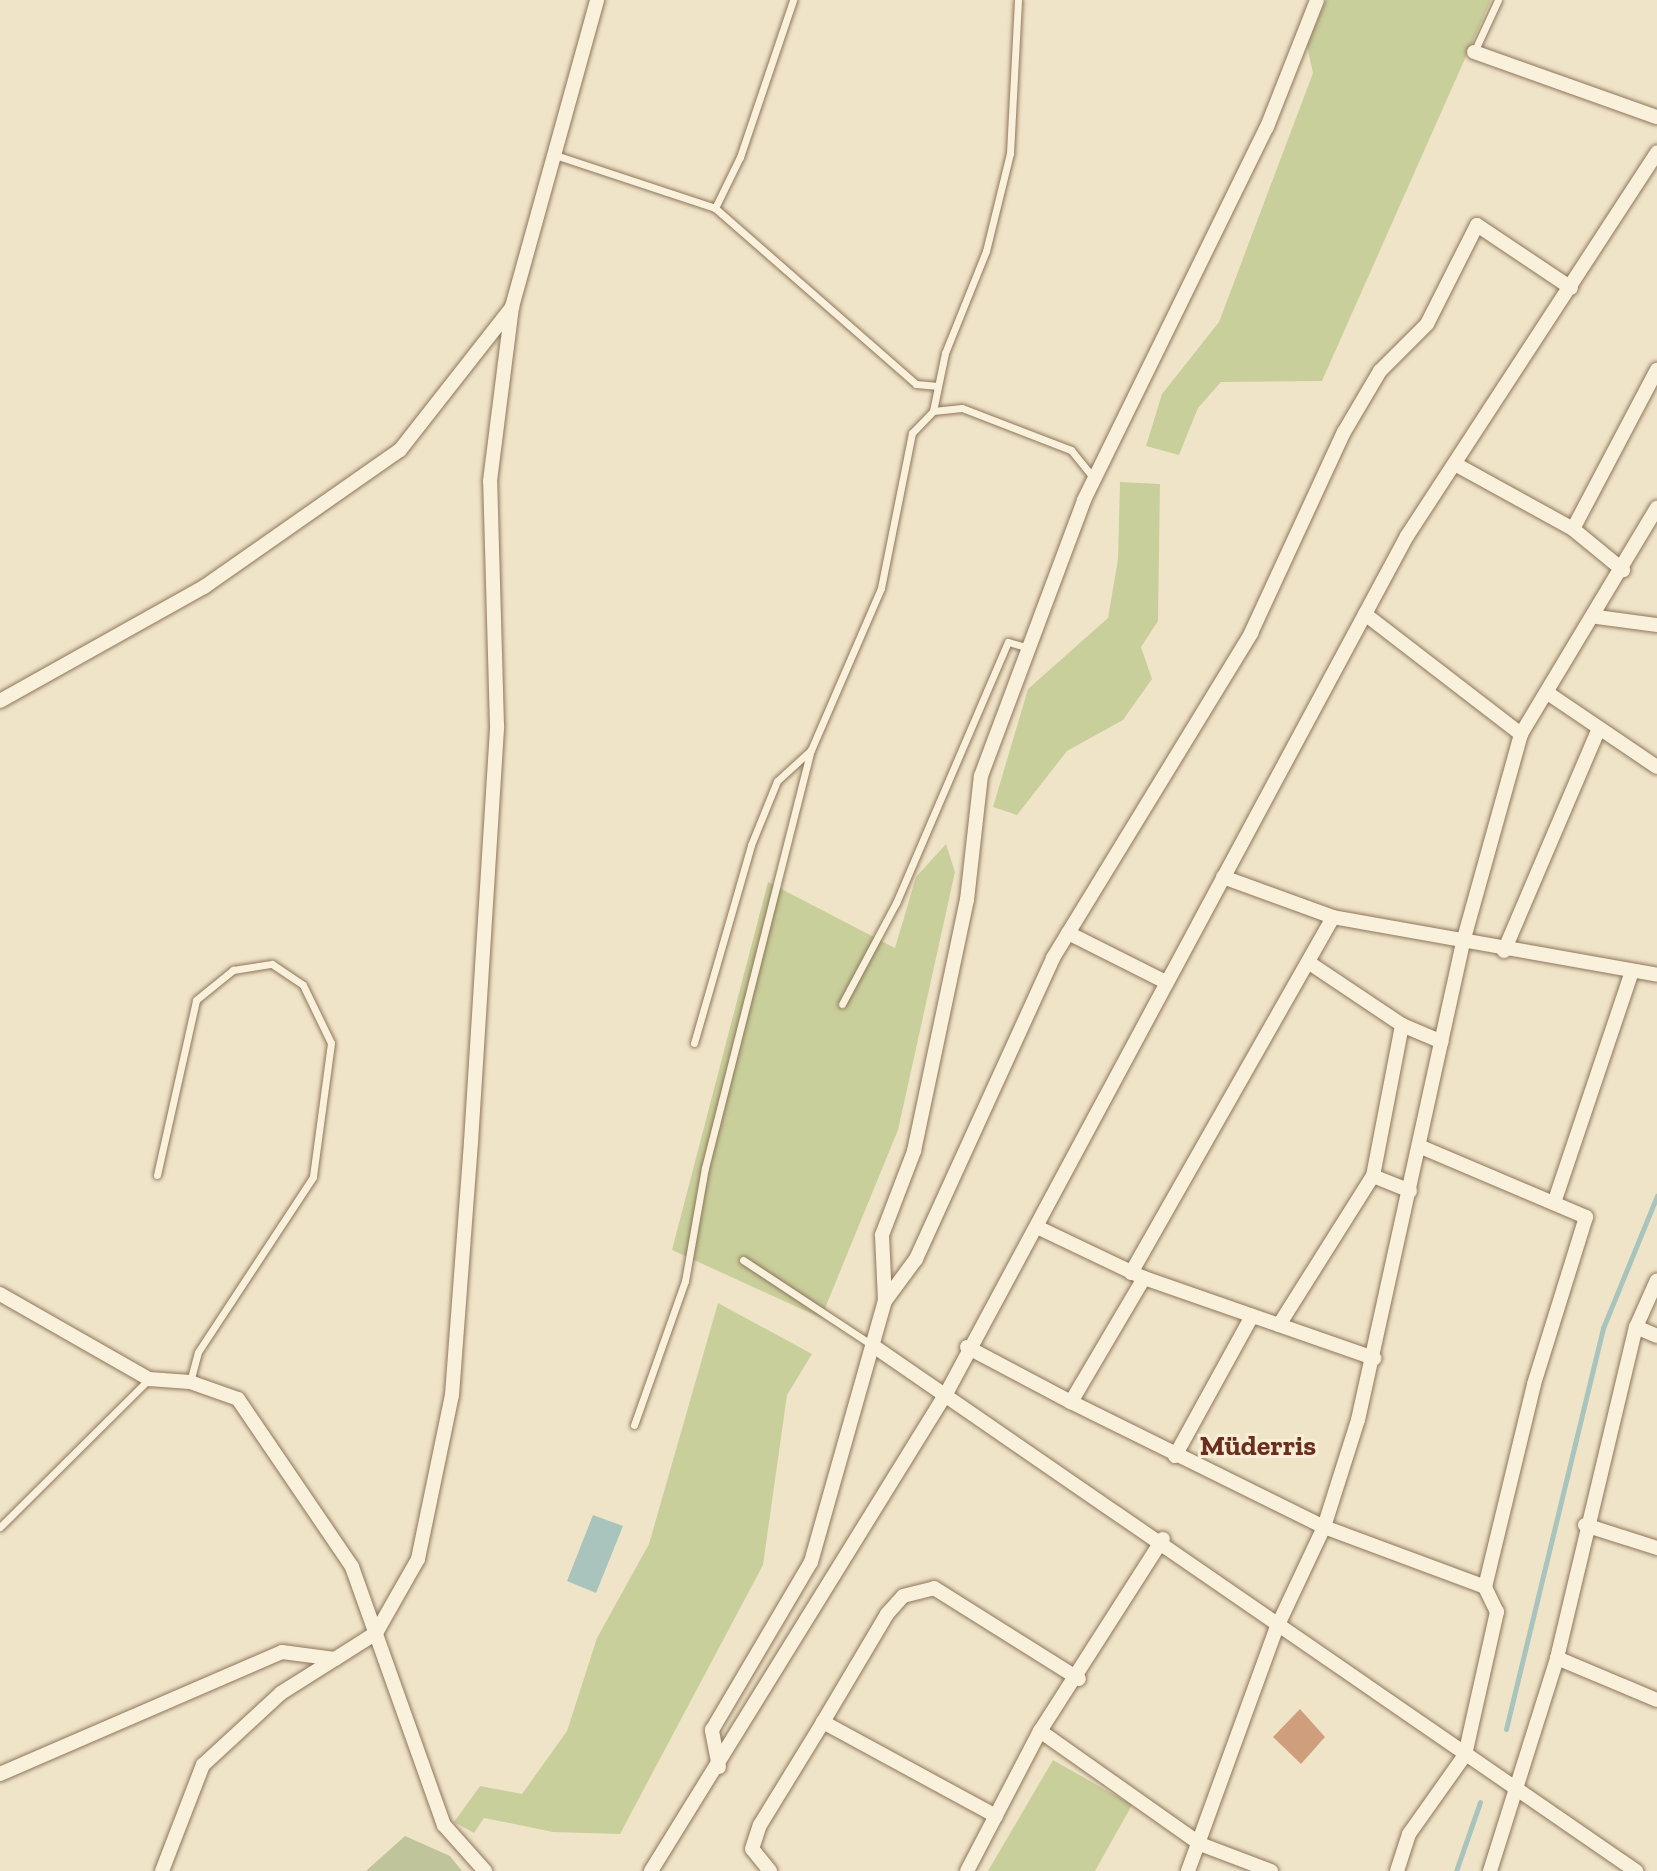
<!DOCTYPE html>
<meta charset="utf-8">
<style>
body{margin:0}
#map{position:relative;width:1657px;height:1871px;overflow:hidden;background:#f0e4c8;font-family:"Zilla Slab",serif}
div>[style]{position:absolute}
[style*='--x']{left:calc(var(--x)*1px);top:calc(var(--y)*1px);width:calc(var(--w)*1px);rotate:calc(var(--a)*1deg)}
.green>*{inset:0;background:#c9cf9b}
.cemetery>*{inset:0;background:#bfc49a}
.water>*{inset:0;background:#a9c4bc}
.stream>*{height:5px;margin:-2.5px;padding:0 2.5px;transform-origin:2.5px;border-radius:2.5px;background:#a9c4bc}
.building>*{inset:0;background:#cf9f7d}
.roads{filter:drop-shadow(0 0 2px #8d765c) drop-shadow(0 0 2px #8d765c)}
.service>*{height:7px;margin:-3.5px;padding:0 3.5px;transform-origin:3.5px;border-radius:3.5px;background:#faf1dc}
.minor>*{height:14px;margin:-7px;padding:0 7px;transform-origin:7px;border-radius:7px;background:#faf1dc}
span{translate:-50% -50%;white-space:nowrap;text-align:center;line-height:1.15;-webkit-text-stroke:6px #f7eed8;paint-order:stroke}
.district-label{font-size:28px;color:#6b2e1e;font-weight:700}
</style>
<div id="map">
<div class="green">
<i style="clip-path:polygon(1326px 0,1491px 0,1322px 381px,1221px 382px,1198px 408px,1179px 455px,1146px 446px,1162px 394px,1219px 322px,1313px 73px,1307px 46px)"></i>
<i style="clip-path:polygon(1120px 482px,1160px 484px,1158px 621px,1141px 647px,1152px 679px,1123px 720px,1067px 751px,1017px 815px,993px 807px,1028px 689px,1108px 618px,1118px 559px)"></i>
<i style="clip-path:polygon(946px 844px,955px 872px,898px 1130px,821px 1318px,672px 1250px,768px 882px,895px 948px,916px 877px)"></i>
<i style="clip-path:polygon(718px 1303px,812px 1354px,787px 1395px,763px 1565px,620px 1834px,553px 1832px,484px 1818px,474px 1833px,454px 1822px,480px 1786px,522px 1794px,567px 1731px,597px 1638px,649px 1544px)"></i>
<i style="clip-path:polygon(1053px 1760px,1132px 1805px,1095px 1871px,988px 1871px)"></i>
</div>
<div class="cemetery">
<i style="clip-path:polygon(405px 1836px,450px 1856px,462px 1871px,366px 1871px)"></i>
</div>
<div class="water">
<i style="clip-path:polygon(593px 1515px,623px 1526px,596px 1593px,567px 1581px)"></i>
</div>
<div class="stream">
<i style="--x:1506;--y:1729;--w:413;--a:-76.4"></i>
<i style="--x:1603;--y:1328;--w:143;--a:-67.8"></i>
<i style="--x:1456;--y:1871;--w:73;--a:-70.8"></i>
</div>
<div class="building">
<i style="clip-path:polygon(1300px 1709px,1325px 1737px,1301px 1764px,1273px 1737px)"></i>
</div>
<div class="roads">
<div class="service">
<i style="--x:1474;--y:52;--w:57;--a:-65.2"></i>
<i style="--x:552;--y:154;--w:172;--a:18.3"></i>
<i style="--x:715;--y:208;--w:267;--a:41.2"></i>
<i style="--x:916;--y:384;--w:22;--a:5"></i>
<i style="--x:715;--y:208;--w:57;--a:-63.9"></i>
<i style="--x:740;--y:157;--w:166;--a:-71.3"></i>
<i style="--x:933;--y:411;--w:59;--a:-78.3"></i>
<i style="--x:945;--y:353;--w:110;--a:-68.1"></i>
<i style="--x:986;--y:251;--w:101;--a:-76.2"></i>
<i style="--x:1010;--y:153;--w:153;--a:-87"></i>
<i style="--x:842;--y:1004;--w:115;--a:-61.9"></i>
<i style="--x:896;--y:903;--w:284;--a:-66.8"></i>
<i style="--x:1008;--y:642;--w:19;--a:16"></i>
<i style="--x:694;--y:1043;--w:206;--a:-73.9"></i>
<i style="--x:751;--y:845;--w:69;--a:-67.9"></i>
<i style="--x:777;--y:781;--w:46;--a:-42.4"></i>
<i style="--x:811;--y:750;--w:176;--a:-66.6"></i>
<i style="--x:881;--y:588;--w:158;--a:-78.7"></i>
<i style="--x:912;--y:433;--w:30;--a:-46"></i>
<i style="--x:933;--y:411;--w:29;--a:-6"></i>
<i style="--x:962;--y:408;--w:117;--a:21.1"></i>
<i style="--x:1071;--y:450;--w:36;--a:51"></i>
<i style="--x:157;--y:1175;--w:179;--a:-77.4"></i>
<i style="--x:196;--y:1000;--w:48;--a:-39"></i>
<i style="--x:233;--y:970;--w:39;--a:-9"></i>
<i style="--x:272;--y:964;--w:37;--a:34"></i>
<i style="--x:303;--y:985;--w:64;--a:64.2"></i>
<i style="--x:331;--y:1043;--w:135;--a:97.7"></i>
<i style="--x:313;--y:1177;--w:209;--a:123.3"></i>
<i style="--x:198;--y:1352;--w:31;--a:105"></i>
<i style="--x:743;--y:1260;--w:154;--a:33.4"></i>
<i style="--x:634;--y:1425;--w:153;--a:-70.5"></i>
<i style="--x:685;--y:1281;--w:115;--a:-80"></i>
<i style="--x:705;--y:1168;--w:431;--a:-75.8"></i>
<i style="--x:0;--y:1527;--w:210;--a:-44.8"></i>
</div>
<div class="minor">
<i style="--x:1474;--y:52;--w:194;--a:19.6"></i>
<i style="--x:1455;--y:464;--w:135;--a:28.8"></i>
<i style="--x:1573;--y:529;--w:65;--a:39.4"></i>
<i style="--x:1573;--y:529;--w:180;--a:-62.2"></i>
<i style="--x:1365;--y:614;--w:197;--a:37.6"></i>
<i style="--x:1597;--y:617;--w:61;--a:7.6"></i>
<i style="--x:1549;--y:694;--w:130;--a:34.1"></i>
<i style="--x:0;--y:701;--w:234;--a:-29.2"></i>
<i style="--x:204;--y:587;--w:239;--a:-35"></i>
<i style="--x:400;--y:450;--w:182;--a:-51.9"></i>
<i style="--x:1223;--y:877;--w:117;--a:20"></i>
<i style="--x:1333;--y:917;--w:329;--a:10.1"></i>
<i style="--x:1068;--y:933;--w:110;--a:26.6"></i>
<i style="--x:1504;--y:951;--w:242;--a:-66.9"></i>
<i style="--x:1308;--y:962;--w:113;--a:33.8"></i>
<i style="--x:1402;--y:1025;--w:43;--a:23"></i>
<i style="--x:1373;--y:1176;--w:40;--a:22"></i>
<i style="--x:1554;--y:1203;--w:245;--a:-71.4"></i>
<i style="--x:1037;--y:1227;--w:119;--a:25.5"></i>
<i style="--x:1144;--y:1278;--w:244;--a:19.2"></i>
<i style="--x:1131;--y:1273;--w:409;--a:-60.4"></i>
<i style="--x:1144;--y:1278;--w:144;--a:120.5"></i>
<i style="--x:1071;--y:1402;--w:282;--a:26.3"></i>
<i style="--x:1324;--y:1527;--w:172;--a:20.4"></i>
<i style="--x:0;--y:1294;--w:172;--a:29.7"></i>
<i style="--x:149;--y:1379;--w:41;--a:4.2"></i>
<i style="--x:190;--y:1382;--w:51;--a:19.5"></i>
<i style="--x:238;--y:1399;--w:203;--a:55.8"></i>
<i style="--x:352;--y:1567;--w:274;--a:70.4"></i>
<i style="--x:444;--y:1825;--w:62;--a:48.3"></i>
<i style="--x:885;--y:1301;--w:66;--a:-92.6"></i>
<i style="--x:882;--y:1235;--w:90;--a:-69.1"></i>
<i style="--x:914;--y:1151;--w:257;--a:-78.1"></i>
<i style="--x:967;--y:900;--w:125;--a:-83.6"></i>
<i style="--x:981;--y:776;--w:295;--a:-69.5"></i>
<i style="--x:1084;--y:500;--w:415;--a:-63.9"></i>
<i style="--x:1267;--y:127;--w:136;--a:-68.5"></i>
<i style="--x:1279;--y:1325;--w:176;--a:-57.8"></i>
<i style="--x:1373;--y:1176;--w:154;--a:-79.1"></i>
<i style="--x:1636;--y:1327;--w:23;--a:23"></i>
<i style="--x:872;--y:1345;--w:928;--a:34.55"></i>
<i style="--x:967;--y:1347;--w:118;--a:27.9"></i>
<i style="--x:1175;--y:1456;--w:160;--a:-61.2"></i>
<i style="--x:1585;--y:1525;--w:76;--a:17.7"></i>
<i style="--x:1557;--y:1658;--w:108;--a:22.8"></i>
<i style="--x:1040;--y:1731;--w:196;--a:35.2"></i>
<i style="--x:1200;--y:1844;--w:76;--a:20.8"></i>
<i style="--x:719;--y:1767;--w:38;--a:-101"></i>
<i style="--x:712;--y:1730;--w:195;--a:-59.5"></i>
<i style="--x:811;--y:1562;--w:271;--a:-74.2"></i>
<i style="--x:885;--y:1301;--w:52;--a:-53.6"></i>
<i style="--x:916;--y:1259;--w:331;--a:-65.5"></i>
<i style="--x:1053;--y:958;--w:381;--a:-58.6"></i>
<i style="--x:1251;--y:633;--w:221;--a:-65.2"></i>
<i style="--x:1344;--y:432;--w:71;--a:-59.5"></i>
<i style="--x:1380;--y:371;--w:66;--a:-45"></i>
<i style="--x:1427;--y:324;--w:111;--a:-63.2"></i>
<i style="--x:1477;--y:225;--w:113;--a:33.8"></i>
<i style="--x:0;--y:1774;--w:307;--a:-23.4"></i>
<i style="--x:282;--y:1652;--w:53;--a:7.5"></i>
<i style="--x:335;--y:1659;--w:49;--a:-32.4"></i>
<i style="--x:376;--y:1633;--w:85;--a:-60.4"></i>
<i style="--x:418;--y:1559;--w:167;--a:-78.3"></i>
<i style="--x:452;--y:1395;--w:254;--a:-85.7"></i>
<i style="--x:471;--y:1142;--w:417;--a:-86.4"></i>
<i style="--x:497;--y:726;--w:245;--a:-91.6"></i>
<i style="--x:490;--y:481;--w:175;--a:-82.8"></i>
<i style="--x:512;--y:307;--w:319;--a:-74.5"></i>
<i style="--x:996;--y:1816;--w:197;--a:-151.5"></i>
<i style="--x:823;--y:1722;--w:126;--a:-59.3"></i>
<i style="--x:887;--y:1614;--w:24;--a:-48"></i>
<i style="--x:903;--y:1596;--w:32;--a:-14"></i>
<i style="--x:934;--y:1588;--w:171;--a:32.1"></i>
<i style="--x:162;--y:1871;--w:114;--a:-68.9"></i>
<i style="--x:203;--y:1765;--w:106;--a:-42.7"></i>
<i style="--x:281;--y:1693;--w:64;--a:-32.2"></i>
<i style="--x:651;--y:1871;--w:563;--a:-58.29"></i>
<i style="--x:947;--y:1392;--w:972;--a:-61.75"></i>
<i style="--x:1407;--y:536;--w:458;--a:-56.9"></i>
<i style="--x:770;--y:1871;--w:28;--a:-129"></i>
<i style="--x:752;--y:1849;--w:25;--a:-72"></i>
<i style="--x:760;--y:1825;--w:121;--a:-58.5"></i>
<i style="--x:967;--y:1871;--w:158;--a:-62.5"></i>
<i style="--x:1040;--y:1731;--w:228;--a:-57.4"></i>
<i style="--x:1188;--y:1871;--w:258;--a:-70"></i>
<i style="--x:1276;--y:1629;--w:113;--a:-64.8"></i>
<i style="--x:1324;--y:1527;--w:112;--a:-72.4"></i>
<i style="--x:1358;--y:1420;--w:489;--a:-77.6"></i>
<i style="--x:1463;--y:942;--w:216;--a:-74.4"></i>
<i style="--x:1521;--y:734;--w:264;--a:-59"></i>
<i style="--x:1397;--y:1871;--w:39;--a:-72"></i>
<i style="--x:1409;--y:1834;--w:97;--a:-54.7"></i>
<i style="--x:1465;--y:1755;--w:147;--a:-77.4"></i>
<i style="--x:1497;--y:1612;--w:28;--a:-116"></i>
<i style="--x:1485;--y:1587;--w:209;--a:-76.4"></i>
<i style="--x:1534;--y:1384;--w:175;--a:-72.7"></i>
<i style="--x:1586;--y:1217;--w:181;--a:-157"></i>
<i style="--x:1490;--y:1871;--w:223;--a:-72.5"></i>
<i style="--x:1557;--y:1658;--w:340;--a:-76.6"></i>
<i style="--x:1636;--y:1327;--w:51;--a:-65.9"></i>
</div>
</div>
<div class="district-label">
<span style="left:1258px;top:1446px">Müderris</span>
</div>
</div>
